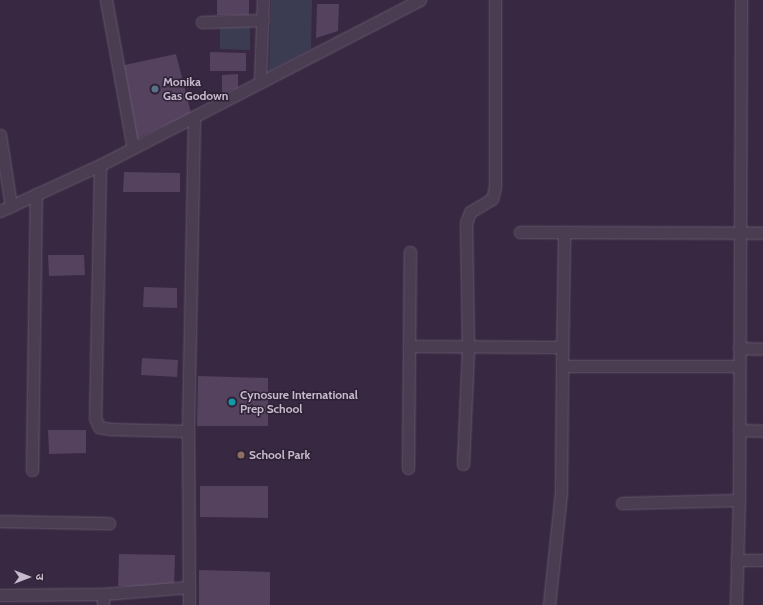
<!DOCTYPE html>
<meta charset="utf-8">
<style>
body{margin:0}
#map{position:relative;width:763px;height:605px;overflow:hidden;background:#382841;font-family:Cabin,"Noto Sans Devanagari",sans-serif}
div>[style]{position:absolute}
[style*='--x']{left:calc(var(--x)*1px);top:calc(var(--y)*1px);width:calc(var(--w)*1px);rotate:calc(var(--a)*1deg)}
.green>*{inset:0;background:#3b3c52}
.building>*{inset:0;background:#54425f}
.roads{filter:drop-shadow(0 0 1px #65576b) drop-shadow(0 0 1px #65576b)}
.minor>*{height:11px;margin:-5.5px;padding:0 5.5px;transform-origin:5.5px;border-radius:5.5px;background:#4a3c51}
.dots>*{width:11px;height:11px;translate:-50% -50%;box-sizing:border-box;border:2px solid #2f2136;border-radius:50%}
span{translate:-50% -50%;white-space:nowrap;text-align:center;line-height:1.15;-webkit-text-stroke:3px #2f2136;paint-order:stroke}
.poi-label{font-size:12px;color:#c5b9cb;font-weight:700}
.left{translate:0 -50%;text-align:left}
.north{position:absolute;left:8px;top:557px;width:40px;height:40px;-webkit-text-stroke:3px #2f2136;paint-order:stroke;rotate:90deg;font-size:11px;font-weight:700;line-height:16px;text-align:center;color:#c5b9cb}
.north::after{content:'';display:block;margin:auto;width:14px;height:18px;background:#c5b9cb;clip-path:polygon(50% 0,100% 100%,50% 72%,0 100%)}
</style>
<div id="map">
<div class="green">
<i style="clip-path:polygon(271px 0,312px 0,311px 49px,269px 71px)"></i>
<i style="clip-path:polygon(220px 26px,250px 26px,250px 50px,220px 49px)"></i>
</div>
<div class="building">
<i style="clip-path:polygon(217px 0,249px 0,249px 15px,217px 15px)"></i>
<i style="clip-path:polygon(317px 4px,339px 4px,338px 31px,316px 38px)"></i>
<i style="clip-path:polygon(210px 52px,246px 53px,246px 71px,210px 71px)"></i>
<i style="clip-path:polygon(176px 54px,191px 113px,136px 139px,120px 66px)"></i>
<i style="clip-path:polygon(238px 74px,238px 88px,222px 94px,222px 75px)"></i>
<i style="clip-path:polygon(124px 172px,180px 173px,180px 192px,123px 192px)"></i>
<i style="clip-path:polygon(48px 255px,84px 255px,85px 275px,49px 276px)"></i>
<i style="clip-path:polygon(144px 287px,177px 288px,177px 308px,143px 307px)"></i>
<i style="clip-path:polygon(142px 358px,178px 360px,177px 377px,141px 375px)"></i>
<i style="clip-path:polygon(198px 376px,268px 378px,268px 426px,197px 426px)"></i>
<i style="clip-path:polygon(48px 430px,86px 430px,86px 453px,49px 454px)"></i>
<i style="clip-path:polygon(200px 486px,268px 486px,268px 518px,200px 517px)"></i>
<i style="clip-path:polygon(119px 554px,175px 555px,174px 588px,118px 586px)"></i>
<i style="clip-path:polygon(199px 570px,270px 572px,270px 605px,199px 605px)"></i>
</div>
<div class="roads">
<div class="minor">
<i style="--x:106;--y:0;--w:150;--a:79.7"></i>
<i style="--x:202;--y:22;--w:61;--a:-1.9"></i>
<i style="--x:260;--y:82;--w:82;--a:-87.9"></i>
<i style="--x:0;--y:135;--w:72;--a:81.2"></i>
<i style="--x:100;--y:165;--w:253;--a:91.1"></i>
<i style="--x:95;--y:418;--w:10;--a:66"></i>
<i style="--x:99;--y:427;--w:11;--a:10"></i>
<i style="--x:110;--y:429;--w:78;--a:1.5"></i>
<i style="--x:0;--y:211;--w:110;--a:-24.7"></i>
<i style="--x:100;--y:165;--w:360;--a:-27.3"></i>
<i style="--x:520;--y:232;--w:243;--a:0.2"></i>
<i style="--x:409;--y:346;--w:153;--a:0.4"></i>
<i style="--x:739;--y:348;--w:24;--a:2"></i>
<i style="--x:562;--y:366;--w:134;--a:-89.1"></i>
<i style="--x:739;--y:430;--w:24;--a:2"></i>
<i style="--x:463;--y:464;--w:116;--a:-87.5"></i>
<i style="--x:468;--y:348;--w:125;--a:-90.9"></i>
<i style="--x:466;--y:223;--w:12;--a:-70"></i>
<i style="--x:470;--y:212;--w:26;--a:-31"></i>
<i style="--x:492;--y:199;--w:12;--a:-76"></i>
<i style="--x:495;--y:187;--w:187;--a:-90"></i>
<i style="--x:408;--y:468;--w:216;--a:-89.5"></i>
<i style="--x:32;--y:470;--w:276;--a:-89.2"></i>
<i style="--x:622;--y:503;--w:117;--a:-1.5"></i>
<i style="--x:0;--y:521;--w:109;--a:1.1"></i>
<i style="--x:737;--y:560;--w:26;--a:0"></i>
<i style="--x:103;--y:594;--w:86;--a:-4.7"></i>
<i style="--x:0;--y:595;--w:103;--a:-0.6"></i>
<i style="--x:103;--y:594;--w:11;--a:90"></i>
<i style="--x:189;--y:605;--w:174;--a:-90.3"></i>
<i style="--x:188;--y:431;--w:314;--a:-88.9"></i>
<i style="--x:549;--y:605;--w:114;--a:-83.9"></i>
<i style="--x:561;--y:492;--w:126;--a:-89.5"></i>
<i style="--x:562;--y:366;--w:177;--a:0"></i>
<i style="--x:736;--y:605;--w:105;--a:-88.4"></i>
<i style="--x:739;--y:500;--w:500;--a:-89.77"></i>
</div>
</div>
<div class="dots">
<i style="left:155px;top:89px;background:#5c6f8a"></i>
<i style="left:232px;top:402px;background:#0f9aa8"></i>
<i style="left:241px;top:455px;background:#8d6e63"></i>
</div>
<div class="poi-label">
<span class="left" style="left:163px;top:89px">Monika<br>Gas Godown</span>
<span class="left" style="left:240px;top:402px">Cynosure International<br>Prep School</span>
<span class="left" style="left:249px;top:455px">School Park</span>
</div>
<div class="north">उ</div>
</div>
